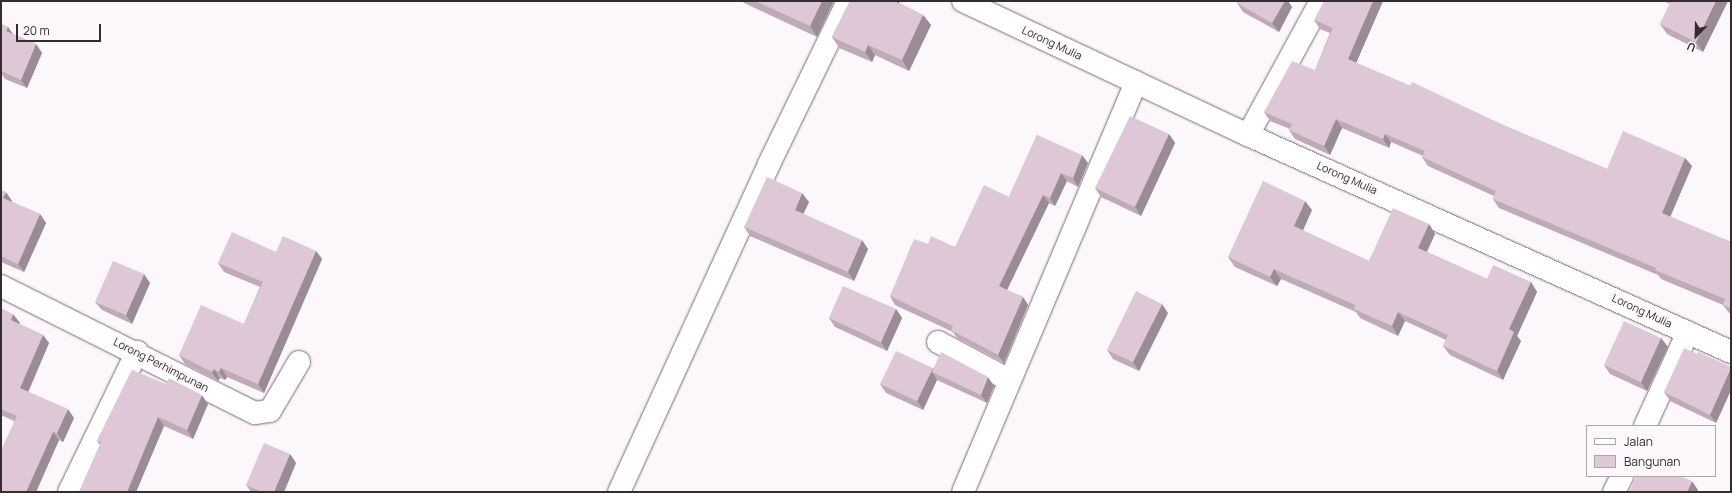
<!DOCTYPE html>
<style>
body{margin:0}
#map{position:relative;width:1732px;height:493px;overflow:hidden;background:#fcf7fb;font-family:Manrope,sans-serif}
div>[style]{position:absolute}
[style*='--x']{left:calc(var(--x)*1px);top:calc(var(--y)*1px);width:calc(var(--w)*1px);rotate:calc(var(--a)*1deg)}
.roads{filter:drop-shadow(0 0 1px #7c6875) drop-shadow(0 0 1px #7c6875)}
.street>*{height:22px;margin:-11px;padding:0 11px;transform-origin:11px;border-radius:11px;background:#fff}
.wall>*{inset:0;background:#bfabb8}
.shaded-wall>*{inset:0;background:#9b8b96}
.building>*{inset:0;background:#dec7d6}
span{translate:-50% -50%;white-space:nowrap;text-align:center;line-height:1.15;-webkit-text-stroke:3.5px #fcf7fb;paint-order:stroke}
.street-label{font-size:11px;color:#352c32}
.frame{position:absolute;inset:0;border:2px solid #352c32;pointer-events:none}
.legend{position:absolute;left:1586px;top:425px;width:130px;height:52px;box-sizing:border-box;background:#fcf7fb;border:1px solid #aca6ab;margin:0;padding:5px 7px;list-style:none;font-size:12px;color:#352c32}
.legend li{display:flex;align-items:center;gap:8px;height:20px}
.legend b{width:20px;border:1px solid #aca6ab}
.north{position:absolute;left:1676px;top:16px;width:40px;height:40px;-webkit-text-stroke:3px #fcf7fb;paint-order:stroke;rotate:203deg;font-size:11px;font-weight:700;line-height:16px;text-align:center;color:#352c32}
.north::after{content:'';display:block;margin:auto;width:14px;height:18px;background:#352c32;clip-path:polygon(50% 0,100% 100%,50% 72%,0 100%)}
.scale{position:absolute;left:16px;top:24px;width:85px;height:18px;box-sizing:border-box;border:2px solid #352c32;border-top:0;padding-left:5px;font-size:12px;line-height:14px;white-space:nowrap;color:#352c32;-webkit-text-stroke:3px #fcf7fb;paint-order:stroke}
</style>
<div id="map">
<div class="roads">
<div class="street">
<i style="--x:963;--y:1;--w:315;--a:25.2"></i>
<i style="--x:1248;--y:135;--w:530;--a:24.19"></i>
<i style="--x:1248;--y:135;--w:153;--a:-61.4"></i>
<i style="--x:1;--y:286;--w:284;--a:26.6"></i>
<i style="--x:255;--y:413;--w:15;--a:-8"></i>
<i style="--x:270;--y:411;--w:57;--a:-59.4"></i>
<i style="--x:938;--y:342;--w:81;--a:28.2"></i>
<i style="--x:1645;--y:426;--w:103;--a:-65.4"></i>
<i style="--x:69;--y:492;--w:156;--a:-64.1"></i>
<i style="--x:619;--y:492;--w:361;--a:-65.4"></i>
<i style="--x:769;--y:164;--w:181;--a:-64.1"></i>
<i style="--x:963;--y:492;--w:445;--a:-67.1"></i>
<i style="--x:1614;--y:492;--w:18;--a:-63"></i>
</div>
</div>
<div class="wall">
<i style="clip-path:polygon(742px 1px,834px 1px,817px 37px,744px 3px)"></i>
<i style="clip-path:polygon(850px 1px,900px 1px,899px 3px,923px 15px,931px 25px,909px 71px,875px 55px,872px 62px,839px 48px,832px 37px)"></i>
<i style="clip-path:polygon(1238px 1px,1288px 1px,1292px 7px,1279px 32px,1243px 12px,1237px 3px)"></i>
<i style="clip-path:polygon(1383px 1px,1356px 63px,1607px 169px,1685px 158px,1692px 166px,1670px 217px,1731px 242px,1731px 314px,1729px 313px,1723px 305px,1661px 279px,1658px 275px,1499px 208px,1493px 199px,1494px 196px,1428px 166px,1422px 157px,1423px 156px,1391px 142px,1389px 148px,1342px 128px,1330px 155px,1295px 139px,1289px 130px,1290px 129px,1270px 121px,1264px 112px,1315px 70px,1330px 33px,1320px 29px,1314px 20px)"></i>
<i style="clip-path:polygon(1663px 1px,1728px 1px,1703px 52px,1667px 34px,1660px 24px,1670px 4px)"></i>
<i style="clip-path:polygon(1px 24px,8px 27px,13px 34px,36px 44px,42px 53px,27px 88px,5px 79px,1px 73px)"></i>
<i style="clip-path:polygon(1169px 134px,1175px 143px,1141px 216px,1101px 197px,1095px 188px)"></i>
<i style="clip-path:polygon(1037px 135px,1088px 163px,1078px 187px,1067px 181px,1055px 206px,1049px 203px,1007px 290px,1023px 297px,1028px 305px,1004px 363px,957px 338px,953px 332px,895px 305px,890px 296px,928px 244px,955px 247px,1009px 197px)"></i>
<i style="clip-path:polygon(1px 190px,12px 201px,12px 202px,40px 214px,46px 223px,24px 272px,1px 262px)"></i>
<i style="clip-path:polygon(809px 202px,803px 214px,868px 249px,854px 281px,750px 236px,744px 227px)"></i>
<i style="clip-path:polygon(1312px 210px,1303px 231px,1369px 261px,1429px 224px,1435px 234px,1427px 252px,1487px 279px,1531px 282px,1537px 292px,1517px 336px,1521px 341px,1503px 380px,1450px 355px,1443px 346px,1446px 340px,1405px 321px,1398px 336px,1360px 318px,1356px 312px,1281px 279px,1277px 286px,1235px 267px,1228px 257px)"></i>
<i style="clip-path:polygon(316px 251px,322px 259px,264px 393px,227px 377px,225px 380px,220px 378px,218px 381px,185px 364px,179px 355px,244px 324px,260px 287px,224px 272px,218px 263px,276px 252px)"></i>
<i style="clip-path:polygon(150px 283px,132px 324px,102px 310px,95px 302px)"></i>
<i style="clip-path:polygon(1px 308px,20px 323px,19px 324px,43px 335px,49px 343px,28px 392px,74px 418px,63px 442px,59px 440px,36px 492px,1px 492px,14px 421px,1px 415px)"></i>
<i style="clip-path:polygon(896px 309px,902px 318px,887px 351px,835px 327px,829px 318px)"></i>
<i style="clip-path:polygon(1168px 313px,1139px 371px,1113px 359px,1107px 350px)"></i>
<i style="clip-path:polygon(1661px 338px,1668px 347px,1647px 391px,1610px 374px,1604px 365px)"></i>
<i style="clip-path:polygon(1731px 367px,1731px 390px,1716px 423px,1670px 401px,1664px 392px)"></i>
<i style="clip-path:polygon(933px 368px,933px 369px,994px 386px,987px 403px,937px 380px,923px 410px,886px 393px,880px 384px)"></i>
<i style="clip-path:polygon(132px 370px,208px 404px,193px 439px,164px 426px,136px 492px,79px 492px,100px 445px,97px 441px)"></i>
<i style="clip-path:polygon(290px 454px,296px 463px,284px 492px,251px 492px,246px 485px)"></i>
</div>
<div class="shaded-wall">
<i style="clip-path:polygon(822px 1px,834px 1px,817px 37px,810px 26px)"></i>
<i style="clip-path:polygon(891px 1px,900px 1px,896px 9px)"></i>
<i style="clip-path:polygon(1285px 1px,1288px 1px,1292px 7px,1279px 32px,1272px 23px)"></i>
<i style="clip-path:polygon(1373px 1px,1383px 1px,1354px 68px,1348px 59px)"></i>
<i style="clip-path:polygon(1716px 1px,1728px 1px,1703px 52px,1696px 42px)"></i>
<i style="clip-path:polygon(923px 15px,931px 25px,909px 71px,902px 60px)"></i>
<i style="clip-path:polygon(8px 27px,14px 36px,6px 31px)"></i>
<i style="clip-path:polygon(36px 44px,42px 53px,27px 88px,21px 80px)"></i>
<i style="clip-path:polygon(868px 45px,875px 55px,872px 62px,865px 52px)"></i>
<i style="clip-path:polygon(1336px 119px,1342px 128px,1330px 155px,1324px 146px)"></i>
<i style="clip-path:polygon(1169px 134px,1175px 143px,1141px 216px,1135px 207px)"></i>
<i style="clip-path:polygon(1385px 134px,1391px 142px,1389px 148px,1383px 139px)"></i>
<i style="clip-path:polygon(1082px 155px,1088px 163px,1078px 187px,1073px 178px)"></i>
<i style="clip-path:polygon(1685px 158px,1692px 166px,1668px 222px,1662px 213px)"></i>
<i style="clip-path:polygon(1061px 173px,1067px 181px,1055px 206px,1050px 198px)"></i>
<i style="clip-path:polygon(6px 192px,12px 201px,9px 207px,3px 198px)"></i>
<i style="clip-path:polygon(802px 193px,809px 202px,801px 219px,795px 210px)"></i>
<i style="clip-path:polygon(1043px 195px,1049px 203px,1005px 294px,999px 286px)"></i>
<i style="clip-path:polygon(1305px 201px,1312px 210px,1300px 236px,1294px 226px)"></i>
<i style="clip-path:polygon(40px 214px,46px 223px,24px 272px,18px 264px)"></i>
<i style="clip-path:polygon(1429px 224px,1435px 234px,1424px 257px,1418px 248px)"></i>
<i style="clip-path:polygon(862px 240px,868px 249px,854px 281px,848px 272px)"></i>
<i style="clip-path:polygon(316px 251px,322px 259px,264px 393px,258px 384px)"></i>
<i style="clip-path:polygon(1274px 269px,1281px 279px,1277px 286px,1270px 277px)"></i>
<i style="clip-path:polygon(144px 274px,150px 283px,132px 324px,126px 315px)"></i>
<i style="clip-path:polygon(1531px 282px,1537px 292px,1517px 336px,1521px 341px,1503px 380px,1497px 371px,1509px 329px)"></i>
<i style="clip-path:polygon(1023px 297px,1028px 305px,1004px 363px,998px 355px)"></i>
<i style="clip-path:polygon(1162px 304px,1168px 313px,1139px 371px,1133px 362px)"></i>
<i style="clip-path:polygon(896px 309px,902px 318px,887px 351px,881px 342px)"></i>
<i style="clip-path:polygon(1398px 312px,1405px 321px,1398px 336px,1392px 326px)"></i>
<i style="clip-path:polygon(13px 314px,20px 323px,17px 329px,11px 320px)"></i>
<i style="clip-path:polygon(43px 335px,49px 343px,26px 397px,20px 388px)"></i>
<i style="clip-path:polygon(1661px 338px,1668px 347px,1647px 391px,1641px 382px)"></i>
<i style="clip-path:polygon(221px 368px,227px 377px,225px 380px,219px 372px)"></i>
<i style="clip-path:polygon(933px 368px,938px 375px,932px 372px,937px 380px,923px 410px,917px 401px)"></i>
<i style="clip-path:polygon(1731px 368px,1731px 390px,1716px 423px,1710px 415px)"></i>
<i style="clip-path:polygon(214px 369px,220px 378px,218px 381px,212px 372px)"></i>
<i style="clip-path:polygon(988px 377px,994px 386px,987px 403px,981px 395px)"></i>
<i style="clip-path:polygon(202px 395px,208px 404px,193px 439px,187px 430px)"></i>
<i style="clip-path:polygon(68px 409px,74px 418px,63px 442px,57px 433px)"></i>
<i style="clip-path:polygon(158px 417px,164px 426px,136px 492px,127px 492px)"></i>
<i style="clip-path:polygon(53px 432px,59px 440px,36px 492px,26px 492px)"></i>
<i style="clip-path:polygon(290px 454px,296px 463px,284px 492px,274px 492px)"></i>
<i style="clip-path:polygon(1692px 481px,1698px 490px,1697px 492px,1687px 492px)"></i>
</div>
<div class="building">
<i style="clip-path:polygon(755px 1px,822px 1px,810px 26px)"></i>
<i style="clip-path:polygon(850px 1px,894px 1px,923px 15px,902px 60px,868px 45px,865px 52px,832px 37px)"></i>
<i style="clip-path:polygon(1238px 1px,1285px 1px,1272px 23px,1237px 3px)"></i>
<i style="clip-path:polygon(1324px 1px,1373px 1px,1348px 59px,1410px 86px,1412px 82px,1514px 130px,1607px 169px,1623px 131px,1685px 158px,1662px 213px,1731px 242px,1731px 308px,1723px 305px,1725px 299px,1655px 270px,1656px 268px,1493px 199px,1496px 191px,1422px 157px,1425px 151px,1385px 134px,1383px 139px,1336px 119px,1324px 146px,1289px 130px,1292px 124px,1264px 112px,1292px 61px,1315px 70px,1333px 28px,1314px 20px)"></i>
<i style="clip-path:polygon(1671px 1px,1716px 1px,1696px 42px,1660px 24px)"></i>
<i style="clip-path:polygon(1px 24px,8px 27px,6px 31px,36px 44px,21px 80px,1px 71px,1px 65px,2px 63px,1px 62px)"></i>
<i style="clip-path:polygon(1130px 116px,1169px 134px,1135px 207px,1095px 188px)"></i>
<i style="clip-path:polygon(1037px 135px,1082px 155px,1073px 178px,1061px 173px,1050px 198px,1043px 195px,999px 286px,1023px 297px,998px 355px,951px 330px,953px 326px,890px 296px,914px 239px,928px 244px,931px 236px,955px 247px,984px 185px,1009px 197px)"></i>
<i style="clip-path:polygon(767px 177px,802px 193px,795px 210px,862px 240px,848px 272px,744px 227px)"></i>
<i style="clip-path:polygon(1263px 181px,1305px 201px,1294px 226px,1369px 261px,1393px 208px,1429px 224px,1418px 248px,1487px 279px,1493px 265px,1531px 282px,1509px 329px,1514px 332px,1497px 371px,1443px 346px,1448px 335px,1398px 312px,1392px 326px,1354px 309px,1355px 305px,1274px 269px,1270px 277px,1228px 257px)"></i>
<i style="clip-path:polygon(1px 190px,6px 192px,3px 198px,40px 214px,18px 264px,1px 256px)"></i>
<i style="clip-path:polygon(232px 232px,276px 252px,283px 236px,316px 251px,258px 384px,221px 368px,219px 372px,214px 369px,212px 372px,179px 355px,201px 305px,244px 324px,263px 282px,218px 263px)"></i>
<i style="clip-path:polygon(113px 261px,144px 274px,126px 315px,95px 302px)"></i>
<i style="clip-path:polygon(843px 286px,896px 309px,881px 342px,829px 318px)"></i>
<i style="clip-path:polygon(1136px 291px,1162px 304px,1133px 362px,1107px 350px)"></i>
<i style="clip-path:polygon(1px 308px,13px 314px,11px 320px,43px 335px,20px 388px,68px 409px,57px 433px,53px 432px,26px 492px,1px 492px,1px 450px,17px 416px,1px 409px)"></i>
<i style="clip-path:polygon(1624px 321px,1661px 338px,1641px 382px,1604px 365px)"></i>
<i style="clip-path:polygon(1684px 348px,1697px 354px,1698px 352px,1731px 367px,1731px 368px,1710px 415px,1664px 392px)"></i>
<i style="clip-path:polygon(896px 351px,933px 368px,917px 401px,880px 384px)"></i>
<i style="clip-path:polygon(941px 352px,988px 377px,981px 395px,932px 372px)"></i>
<i style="clip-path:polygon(132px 370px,166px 384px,169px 378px,202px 395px,187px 430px,158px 417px,127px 492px,79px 492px,101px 442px,97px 441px)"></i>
<i style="clip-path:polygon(264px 443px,290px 454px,274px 492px,262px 492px,246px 485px)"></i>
<i style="clip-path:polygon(1636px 476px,1680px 476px,1692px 481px,1687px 492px,1629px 492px)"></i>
</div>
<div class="street-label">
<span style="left:1052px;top:43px;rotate:25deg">Lorong Mulia</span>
<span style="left:1347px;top:178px;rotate:24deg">Lorong Mulia</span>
<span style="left:1642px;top:311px;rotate:25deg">Lorong Mulia</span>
<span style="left:161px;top:365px;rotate:27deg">Lorong Perhimpunan</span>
</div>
<div class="frame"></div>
<ul class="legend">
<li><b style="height:5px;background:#fff"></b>Jalan</li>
<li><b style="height:11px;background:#dec7d6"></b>Bangunan</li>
</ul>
<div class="north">U</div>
<div class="scale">20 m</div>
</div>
